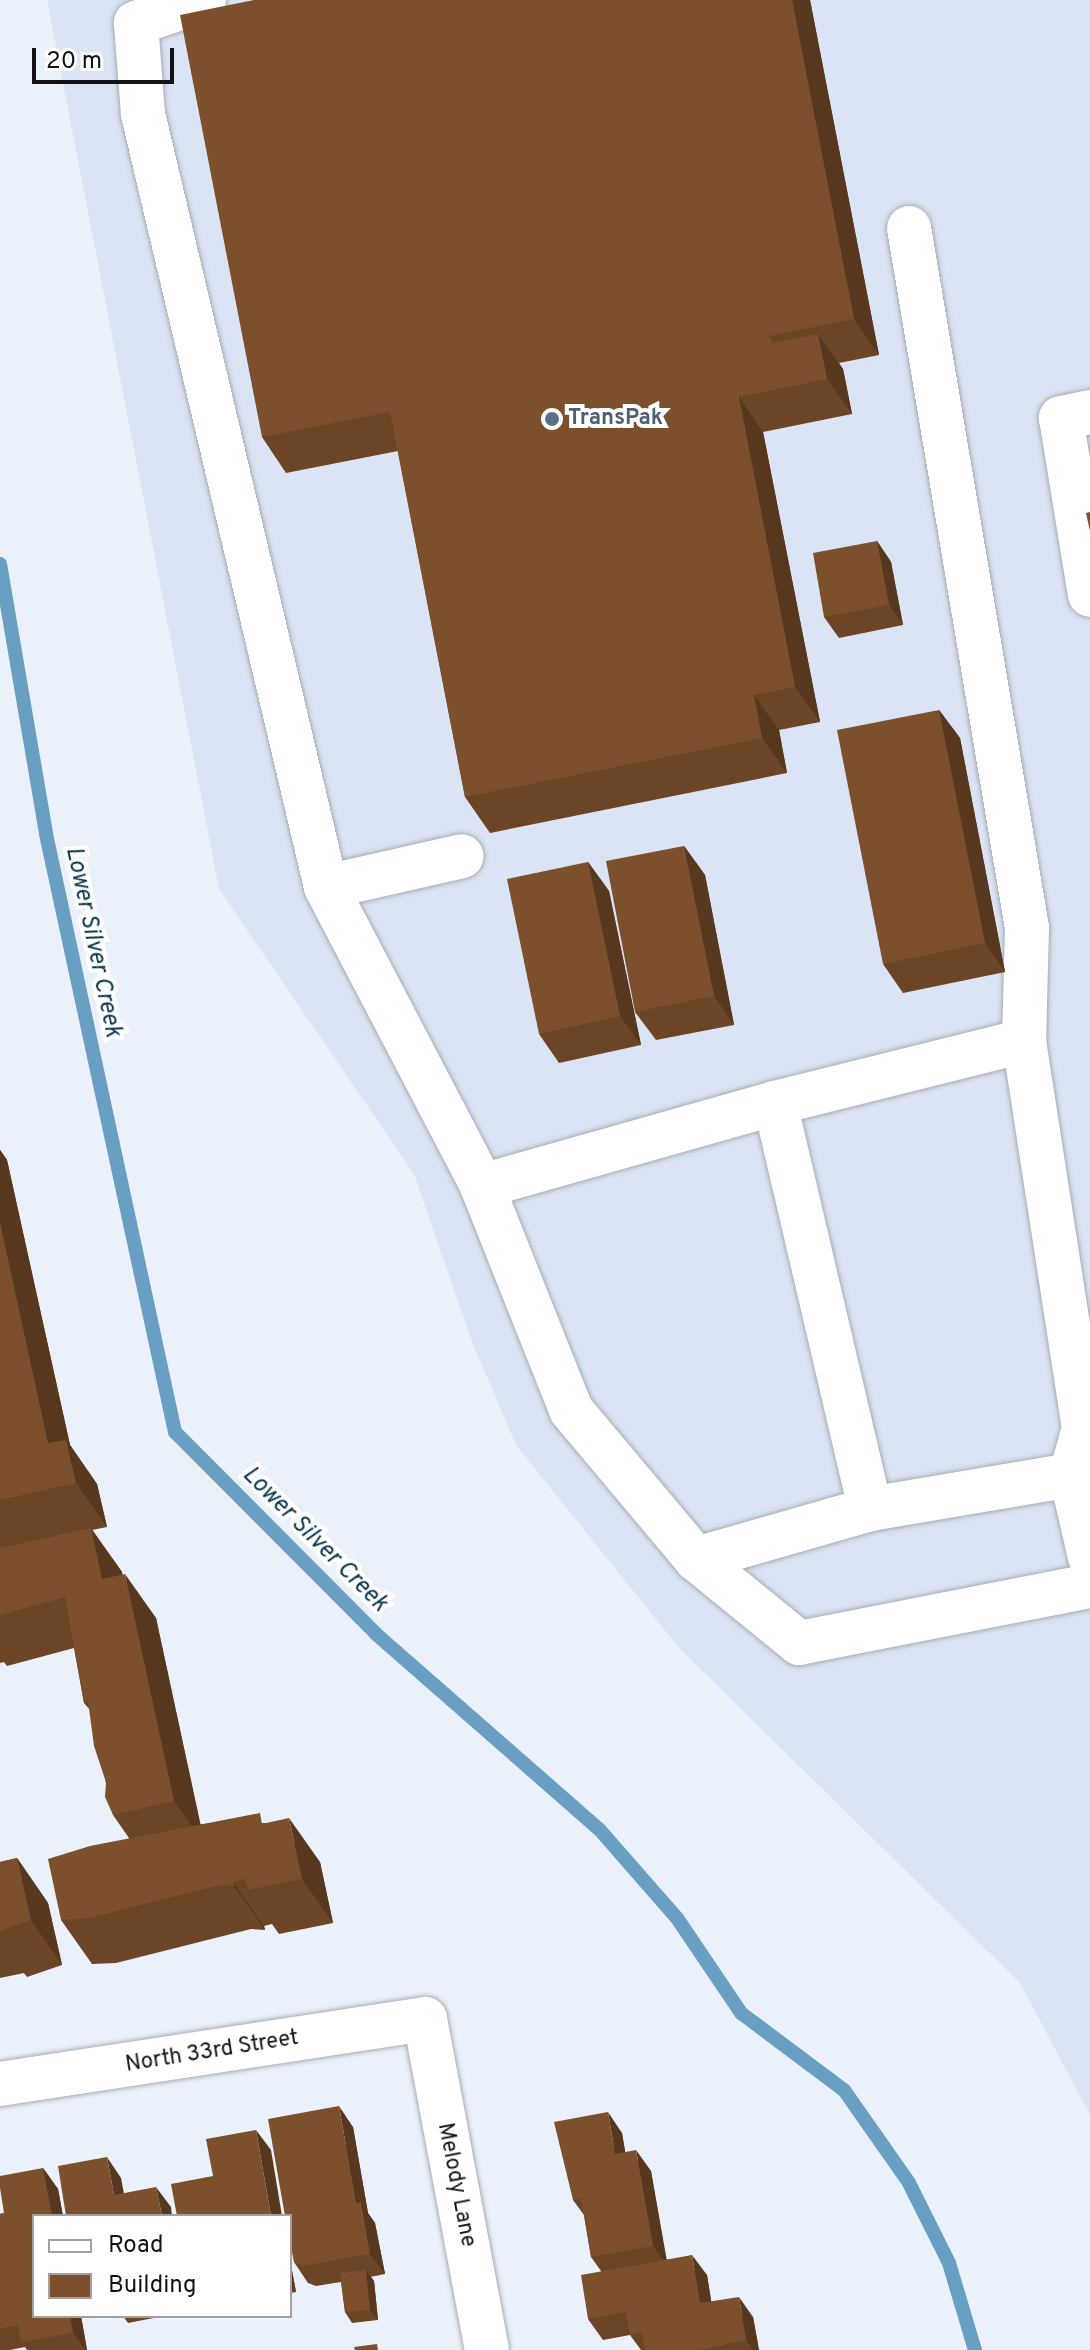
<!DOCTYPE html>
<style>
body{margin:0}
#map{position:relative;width:1090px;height:2350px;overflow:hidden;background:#ebf1fa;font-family:Overpass,sans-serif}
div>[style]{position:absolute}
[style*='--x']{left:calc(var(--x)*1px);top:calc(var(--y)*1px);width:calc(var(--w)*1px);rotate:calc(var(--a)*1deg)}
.built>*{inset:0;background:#dbe4f4}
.stream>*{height:14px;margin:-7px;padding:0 7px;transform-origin:7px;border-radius:7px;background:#6a9fc4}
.roads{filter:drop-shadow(0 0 2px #a7acb4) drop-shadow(0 0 2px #a7acb4)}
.minor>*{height:44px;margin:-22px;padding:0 22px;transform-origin:22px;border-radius:22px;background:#fff}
.wall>*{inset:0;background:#6b4526}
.shaded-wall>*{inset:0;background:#57381f}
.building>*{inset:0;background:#7c502c}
.dots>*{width:22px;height:22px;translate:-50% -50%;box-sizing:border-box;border:4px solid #fff;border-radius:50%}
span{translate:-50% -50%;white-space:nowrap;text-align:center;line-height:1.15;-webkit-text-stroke:8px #fff;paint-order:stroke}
.service-label{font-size:22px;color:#4e5e75;font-weight:700}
.left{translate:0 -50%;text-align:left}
.street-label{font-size:22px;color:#111316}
.water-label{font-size:24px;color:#07344d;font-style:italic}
.legend{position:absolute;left:32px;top:2214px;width:260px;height:104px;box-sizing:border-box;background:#fff;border:2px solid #a0a1a2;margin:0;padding:10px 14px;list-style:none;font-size:24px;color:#111316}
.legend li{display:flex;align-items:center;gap:16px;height:40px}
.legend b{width:40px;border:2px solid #a0a1a2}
.scale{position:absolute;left:32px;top:48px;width:142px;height:36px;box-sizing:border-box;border:4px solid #111316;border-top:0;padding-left:10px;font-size:24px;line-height:28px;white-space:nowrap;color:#111316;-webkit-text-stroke:6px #fff;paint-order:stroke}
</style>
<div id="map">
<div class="built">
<i style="clip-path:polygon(47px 0,1090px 0,1090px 2115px,1020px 1983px,680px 1649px,516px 1445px,472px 1342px,414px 1174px,219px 889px)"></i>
</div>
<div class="stream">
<i style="--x:0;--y:564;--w:274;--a:80.3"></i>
<i style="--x:46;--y:834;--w:612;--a:77.83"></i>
<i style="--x:175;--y:1432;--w:285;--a:45.1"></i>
<i style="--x:376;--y:1634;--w:296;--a:41.2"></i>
<i style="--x:599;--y:1829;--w:118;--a:48.8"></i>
<i style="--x:677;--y:1918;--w:115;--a:56"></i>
<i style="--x:741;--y:2013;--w:129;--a:36.8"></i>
<i style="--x:844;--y:2090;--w:113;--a:55"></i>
<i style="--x:909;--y:2183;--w:89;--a:63.4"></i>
<i style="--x:949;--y:2263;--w:91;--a:73.4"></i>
</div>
<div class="roads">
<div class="minor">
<i style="--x:204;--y:0;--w:72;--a:161.3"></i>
<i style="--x:136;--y:23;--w:91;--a:85.6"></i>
<i style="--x:143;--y:114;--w:794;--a:76.68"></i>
<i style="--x:326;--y:887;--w:337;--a:62.4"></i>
<i style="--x:482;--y:1186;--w:241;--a:68.3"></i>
<i style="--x:571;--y:1410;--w:194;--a:50"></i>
<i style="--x:696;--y:1559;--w:133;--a:39.2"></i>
<i style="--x:799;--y:1643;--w:297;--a:-11.1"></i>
<i style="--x:909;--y:228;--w:710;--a:80.43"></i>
<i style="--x:1027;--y:928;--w:113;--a:91.5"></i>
<i style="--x:1024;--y:1041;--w:392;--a:81.2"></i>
<i style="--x:1084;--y:1428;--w:49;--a:105.5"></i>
<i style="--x:1090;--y:412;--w:30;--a:168"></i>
<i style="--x:1061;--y:418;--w:179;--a:80.7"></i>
<i style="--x:326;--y:887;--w:139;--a:-12.8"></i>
<i style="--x:775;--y:1103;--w:257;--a:-14"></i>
<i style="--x:482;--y:1186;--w:305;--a:-15.8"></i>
<i style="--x:775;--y:1103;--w:417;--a:76.8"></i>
<i style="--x:696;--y:1559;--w:181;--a:-16"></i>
<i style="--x:870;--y:1509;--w:204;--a:-9.6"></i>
<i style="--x:1071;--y:1475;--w:84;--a:77"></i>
<i style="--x:0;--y:2084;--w:430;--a:-8.7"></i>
<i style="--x:425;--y:2019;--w:337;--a:79.4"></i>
</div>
</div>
<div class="wall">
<i style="clip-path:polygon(254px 0,810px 0,879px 355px,839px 363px,843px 369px,852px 414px,763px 432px,820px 722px,779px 730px,787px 773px,490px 833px,465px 797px,398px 451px,286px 473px,262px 437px)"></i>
<i style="clip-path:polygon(877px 541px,891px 562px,903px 625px,839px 638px,824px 617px)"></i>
<i style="clip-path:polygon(939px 710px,960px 738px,1005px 972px,903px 993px,883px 964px)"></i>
<i style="clip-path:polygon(684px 846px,705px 875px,734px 1025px,656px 1040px,635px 1012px)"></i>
<i style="clip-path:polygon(588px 862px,609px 891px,641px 1045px,559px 1063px,539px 1034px)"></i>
<i style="clip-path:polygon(0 1150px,7px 1160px,70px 1445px,97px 1484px,107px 1527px,92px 1530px,122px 1572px,122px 1575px,156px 1618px,200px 1824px,267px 1823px,320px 1862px,333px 1923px,279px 1934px,272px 1924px,264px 1926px,265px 1930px,251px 1929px,116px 1963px,92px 1964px,61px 1920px,129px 1838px,113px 1815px,90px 1710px,84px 1703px,74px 1648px,7px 1666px,4px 1662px,0 1663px)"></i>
<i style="clip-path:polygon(17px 1858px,48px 1903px,62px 1965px,27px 1977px,24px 1973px,0 1978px,0 1862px)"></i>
<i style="clip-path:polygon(353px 2127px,368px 2213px,375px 2223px,385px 2274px,370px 2277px,374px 2281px,378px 2320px,352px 2323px,345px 2312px,341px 2282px,316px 2286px,308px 2283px,294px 2262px)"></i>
<i style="clip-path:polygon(622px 2133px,625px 2152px,651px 2171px,666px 2259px,707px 2275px,711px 2301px,753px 2317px,759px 2350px,641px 2350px,630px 2335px,603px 2340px,588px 2319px,601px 2271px,591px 2257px,584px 2215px,573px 2200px)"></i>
<i style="clip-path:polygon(43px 2168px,58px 2189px,63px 2216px,34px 2216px,81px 2316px,87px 2350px,27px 2350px,25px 2347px,10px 2350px,0 2350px,0 2214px,4px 2213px)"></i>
<i style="clip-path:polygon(290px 2260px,296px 2292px,290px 2293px)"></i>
<i style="clip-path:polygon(123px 2316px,164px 2316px,128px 2323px)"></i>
</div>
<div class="shaded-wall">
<i style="clip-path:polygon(792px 0,810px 0,879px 355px,854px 319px)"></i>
<i style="clip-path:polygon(818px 334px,843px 369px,852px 414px,827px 379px)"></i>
<i style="clip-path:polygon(739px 397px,763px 432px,820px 722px,795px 687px)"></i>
<i style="clip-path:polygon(877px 541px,891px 562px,903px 625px,889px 605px)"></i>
<i style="clip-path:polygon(754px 695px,779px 730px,787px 773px,762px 738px)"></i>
<i style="clip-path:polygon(939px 710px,960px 738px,1005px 972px,985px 943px)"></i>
<i style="clip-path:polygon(684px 846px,705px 875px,734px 1025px,714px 996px)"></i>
<i style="clip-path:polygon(588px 862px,609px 891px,641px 1045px,620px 1016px)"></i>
<i style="clip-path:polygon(0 1150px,7px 1160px,70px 1445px,97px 1484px,107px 1527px,48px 1443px,0 1223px)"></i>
<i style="clip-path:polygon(91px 1528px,122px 1572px,133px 1623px,102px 1579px)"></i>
<i style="clip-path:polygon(125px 1574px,156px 1618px,205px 1845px,174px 1801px)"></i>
<i style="clip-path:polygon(289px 1818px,320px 1862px,333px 1923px,302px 1879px)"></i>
<i style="clip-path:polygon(17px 1858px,48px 1903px,62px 1965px,31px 1920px)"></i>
<i style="clip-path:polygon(233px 1882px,264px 1926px,265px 1930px,234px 1886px)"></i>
<i style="clip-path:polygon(339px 2106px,353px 2127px,368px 2213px,375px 2223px,385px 2274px,370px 2254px,356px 2203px)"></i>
<i style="clip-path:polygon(608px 2112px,622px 2133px,629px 2174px,615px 2154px)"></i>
<i style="clip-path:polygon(256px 2130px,271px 2150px,282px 2216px,271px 2216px)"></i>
<i style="clip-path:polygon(636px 2150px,651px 2171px,668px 2267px,653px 2246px)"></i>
<i style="clip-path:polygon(107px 2157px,121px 2178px,128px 2215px,114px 2195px)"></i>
<i style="clip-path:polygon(43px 2168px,58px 2189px,63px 2216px,52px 2216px)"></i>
<i style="clip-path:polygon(156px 2187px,171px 2207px,172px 2216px,162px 2216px)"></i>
<i style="clip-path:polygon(692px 2255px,707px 2275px,715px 2324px,700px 2303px)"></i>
<i style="clip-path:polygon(290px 2260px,296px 2292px,290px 2284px)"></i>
<i style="clip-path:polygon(366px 2270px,374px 2281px,378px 2320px,370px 2310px)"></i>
<i style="clip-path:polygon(739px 2297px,753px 2317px,759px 2350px,753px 2350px,746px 2340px)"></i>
<i style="clip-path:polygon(70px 2316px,81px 2316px,87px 2350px,86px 2350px,73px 2333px)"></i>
</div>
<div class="building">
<i style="clip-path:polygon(254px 0,792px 0,854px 319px,770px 336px,772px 343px,818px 334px,827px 379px,739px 397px,795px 687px,754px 695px,762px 738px,465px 797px,390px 412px,262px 437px,180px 15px)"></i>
<i style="clip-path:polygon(1090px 512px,1090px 531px,1086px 513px)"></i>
<i style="clip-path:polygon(877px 541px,889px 605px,824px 617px,813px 553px)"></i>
<i style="clip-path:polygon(939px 710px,985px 943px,883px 964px,837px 730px)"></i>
<i style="clip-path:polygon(684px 846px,714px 996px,635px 1012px,606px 861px)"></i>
<i style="clip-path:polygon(588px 862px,620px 1016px,539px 1034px,507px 879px)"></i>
<i style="clip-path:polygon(0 1223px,48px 1443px,66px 1440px,76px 1483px,0 1500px)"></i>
<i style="clip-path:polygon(91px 1528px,102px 1579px,125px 1574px,174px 1801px,113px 1815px,105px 1797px,106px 1782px,94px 1746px,88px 1701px,84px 1703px,65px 1597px,0 1615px,0 1548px)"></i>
<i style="clip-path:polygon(260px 1813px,262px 1824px,289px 1818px,302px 1879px,248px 1890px,245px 1879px,233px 1882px,234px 1886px,220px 1885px,85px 1919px,61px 1920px,48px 1859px,90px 1846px)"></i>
<i style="clip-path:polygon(17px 1858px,31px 1920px,0 1931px,0 1862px)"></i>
<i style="clip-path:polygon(339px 2106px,356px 2203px,361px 2202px,370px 2254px,302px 2266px,294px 2262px,290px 2242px,290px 2216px,285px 2216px,268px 2119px)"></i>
<i style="clip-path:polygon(608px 2112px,615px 2154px,636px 2150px,653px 2246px,591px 2257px,581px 2198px,573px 2200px,554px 2122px)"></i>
<i style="clip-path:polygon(256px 2130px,271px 2216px,177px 2216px,171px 2184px,213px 2176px,206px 2139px)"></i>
<i style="clip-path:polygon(107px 2157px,114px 2195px,156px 2187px,162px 2216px,66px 2216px,58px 2166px)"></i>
<i style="clip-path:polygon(43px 2168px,52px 2216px,34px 2216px,34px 2316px,70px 2316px,73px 2333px,21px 2342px,18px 2325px,0 2329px,0 2214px,4px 2213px,0 2188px,0 2176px)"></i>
<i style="clip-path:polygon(692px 2255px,700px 2303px,739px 2297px,746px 2340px,699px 2350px,645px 2350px,642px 2333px,630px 2335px,626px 2312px,588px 2319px,581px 2275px)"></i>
<i style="clip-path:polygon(366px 2270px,370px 2310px,345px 2312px,340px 2273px)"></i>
<i style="clip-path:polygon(377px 2344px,378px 2350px,355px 2350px,354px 2347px)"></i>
</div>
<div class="dots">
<i style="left:552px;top:419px;background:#5c6f8a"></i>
</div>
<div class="service-label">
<span class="left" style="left:568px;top:419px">TransPak</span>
</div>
<div class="street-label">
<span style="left:212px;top:2052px;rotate:-9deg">North 33rd Street</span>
<span style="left:456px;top:2185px;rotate:79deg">Melody Lane</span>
</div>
<div class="water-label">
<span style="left:92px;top:942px;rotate:78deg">Lower Silver Creek</span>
<span style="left:314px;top:1540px;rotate:45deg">Lower Silver Creek</span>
</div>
<ul class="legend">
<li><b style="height:10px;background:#fff"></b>Road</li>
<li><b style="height:22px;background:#7c502c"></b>Building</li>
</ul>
<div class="scale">20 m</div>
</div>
